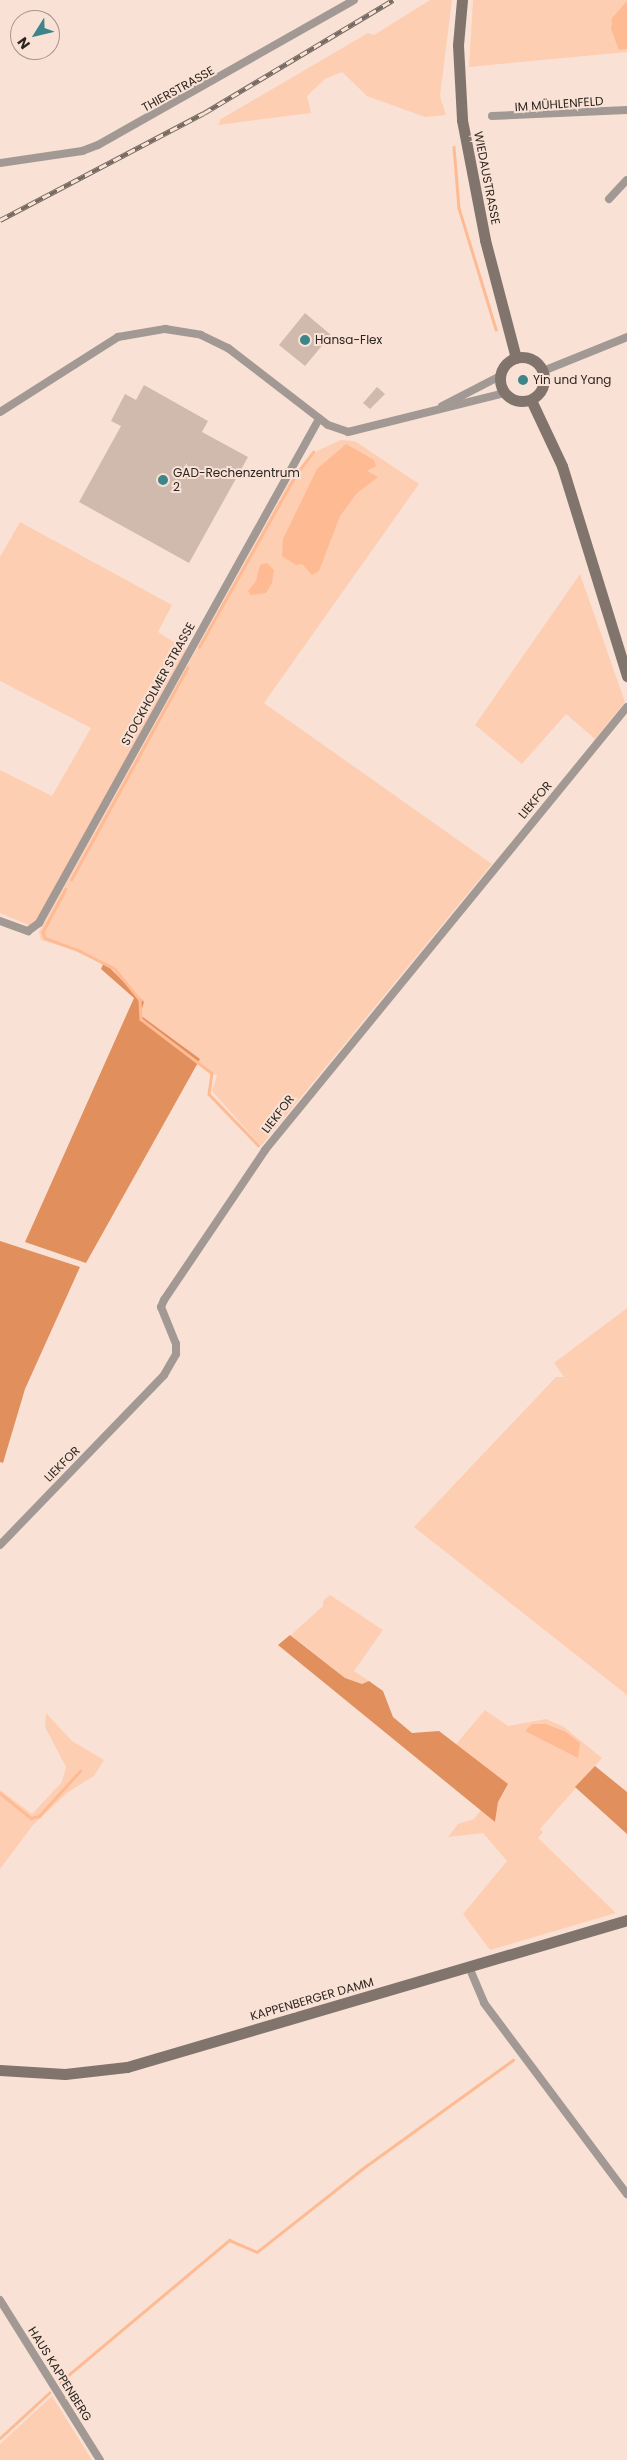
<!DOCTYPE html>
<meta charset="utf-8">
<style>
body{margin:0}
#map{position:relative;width:627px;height:2460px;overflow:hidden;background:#f9e2d5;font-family:Poppins,sans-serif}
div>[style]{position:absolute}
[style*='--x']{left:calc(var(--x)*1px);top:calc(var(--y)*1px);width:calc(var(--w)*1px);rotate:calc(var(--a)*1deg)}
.green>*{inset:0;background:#feceb3}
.forest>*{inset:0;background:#e08f5d}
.water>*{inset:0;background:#feba93}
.stream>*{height:2.5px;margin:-1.25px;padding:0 1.25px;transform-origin:1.25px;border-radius:1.25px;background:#feba93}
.building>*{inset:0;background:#d0baae}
.street>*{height:8px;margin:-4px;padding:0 4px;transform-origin:4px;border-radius:4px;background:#a39994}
.secondary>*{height:11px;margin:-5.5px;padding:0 5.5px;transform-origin:5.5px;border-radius:5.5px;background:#81746c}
.secondary>.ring{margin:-5.5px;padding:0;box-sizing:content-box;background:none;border:11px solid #81746c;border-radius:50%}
.rail>*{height:4.5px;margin-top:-2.25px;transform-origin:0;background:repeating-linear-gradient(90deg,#f9e2d5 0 8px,#766961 0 16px);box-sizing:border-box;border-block:1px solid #766961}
.dots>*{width:14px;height:14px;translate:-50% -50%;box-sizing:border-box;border:2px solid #f9e2d5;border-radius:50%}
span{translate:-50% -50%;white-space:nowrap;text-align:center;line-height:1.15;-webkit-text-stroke:4px #f9e2d5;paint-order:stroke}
.street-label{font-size:12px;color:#2d2520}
.poi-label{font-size:12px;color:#2d2520}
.left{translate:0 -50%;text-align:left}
.north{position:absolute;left:10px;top:10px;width:50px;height:50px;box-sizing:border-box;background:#f9e2d5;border:1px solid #a7968d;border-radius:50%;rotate:234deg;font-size:14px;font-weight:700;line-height:20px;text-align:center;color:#2d2520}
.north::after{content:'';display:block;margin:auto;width:18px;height:22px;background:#3d858a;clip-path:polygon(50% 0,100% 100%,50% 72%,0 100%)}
</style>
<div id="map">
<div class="green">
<i style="clip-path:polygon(430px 0,452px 0,440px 96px,446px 115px,425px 117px,367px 96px,342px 72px,325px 79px,307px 96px,311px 113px,218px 125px,221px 119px,368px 33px,374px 35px)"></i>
<i style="clip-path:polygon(473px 0,627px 0,627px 52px,469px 67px)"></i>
<i style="clip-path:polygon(341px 440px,355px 441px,419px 484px,264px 703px,492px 864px,261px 1146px,212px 1091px,217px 1076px,140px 1015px,144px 1002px,114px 969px,80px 951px,41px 940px,39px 932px,289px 483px,317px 451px)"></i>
<i style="clip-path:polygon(20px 522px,172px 605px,158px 632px,186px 650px,33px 927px,0 913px,0 770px,52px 796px,91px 728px,0 681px,0 557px)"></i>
<i style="clip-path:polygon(580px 574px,625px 702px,595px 739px,566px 714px,522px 764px,475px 725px)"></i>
<i style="clip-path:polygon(627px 1308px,627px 1695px,414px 1527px,556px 1377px,564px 1377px,554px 1363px)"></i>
<i style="clip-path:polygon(330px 1595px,383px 1630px,354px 1671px,369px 1681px,362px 1684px,345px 1678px,291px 1635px,323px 1606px,323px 1601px)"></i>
<i style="clip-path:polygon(485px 1710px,508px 1726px,546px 1719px,564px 1727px,602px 1758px,540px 1829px,543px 1832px,538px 1838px,616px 1913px,490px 1950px,463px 1914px,507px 1861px,483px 1833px,448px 1837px,458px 1824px,474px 1819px,481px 1810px,495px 1822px,498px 1802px,508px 1785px,456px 1744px)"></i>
<i style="clip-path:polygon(46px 1713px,72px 1741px,104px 1760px,94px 1776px,68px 1792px,33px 1825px,0 1869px,0 1790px,32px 1814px,62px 1782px,66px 1767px,45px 1727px)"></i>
<i style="clip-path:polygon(52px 2396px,92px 2460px,0 2460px,0 2444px)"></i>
</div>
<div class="forest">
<i style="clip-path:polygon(104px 962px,144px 1002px,140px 1015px,200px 1059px,86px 1263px,25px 1242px,134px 998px,101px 969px)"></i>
<i style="clip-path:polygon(0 1241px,80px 1267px,25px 1389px,3px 1463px,0 1462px)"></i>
<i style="clip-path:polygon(290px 1635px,345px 1678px,362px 1684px,369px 1681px,383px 1691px,393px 1717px,412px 1733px,439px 1731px,508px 1784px,498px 1802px,495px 1822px,278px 1645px)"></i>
<i style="clip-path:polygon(595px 1766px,627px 1792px,627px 1834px,575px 1787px)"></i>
</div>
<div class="water">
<i style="clip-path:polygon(627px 1px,627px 49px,619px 50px,611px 29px,612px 18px)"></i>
<i style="clip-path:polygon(346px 444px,374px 460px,376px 466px,367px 471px,378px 477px,357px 493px,340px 516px,319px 571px,312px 575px,302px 564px,296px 565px,282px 556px,283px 539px,317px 469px)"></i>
<i style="clip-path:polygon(267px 563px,274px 570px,272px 583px,266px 593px,251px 595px,248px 591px,256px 581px,260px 565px)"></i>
<i style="clip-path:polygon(532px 1724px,546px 1724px,566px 1732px,580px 1743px,578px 1758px,525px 1731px)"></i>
</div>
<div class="stream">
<i style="--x:454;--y:147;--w:61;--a:85.3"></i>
<i style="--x:459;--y:208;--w:127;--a:73"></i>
<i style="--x:199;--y:647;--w:198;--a:-60.7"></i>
<i style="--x:296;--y:474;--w:28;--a:-52"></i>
<i style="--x:71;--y:880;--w:242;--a:-61.3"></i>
<i style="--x:66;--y:889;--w:49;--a:118.1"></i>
<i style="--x:43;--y:932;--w:6;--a:72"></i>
<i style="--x:45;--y:938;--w:37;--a:20"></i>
<i style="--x:80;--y:951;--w:39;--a:27"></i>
<i style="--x:115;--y:969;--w:40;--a:51"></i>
<i style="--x:140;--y:1000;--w:19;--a:87"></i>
<i style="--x:141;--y:1019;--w:89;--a:37.3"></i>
<i style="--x:212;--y:1073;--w:21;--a:98"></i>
<i style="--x:209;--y:1094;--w:71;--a:46.1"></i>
<i style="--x:0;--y:1793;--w:40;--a:39"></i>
<i style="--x:31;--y:1818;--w:8;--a:-14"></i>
<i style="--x:39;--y:1816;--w:61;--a:-47.7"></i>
<i style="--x:60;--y:2382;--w:221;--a:-40"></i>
<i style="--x:229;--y:2240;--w:30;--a:23"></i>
<i style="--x:257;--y:2252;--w:139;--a:-38.3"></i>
<i style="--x:366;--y:2166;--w:181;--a:-35.8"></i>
<i style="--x:0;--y:2438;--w:67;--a:-42.6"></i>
</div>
<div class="building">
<i style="clip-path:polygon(305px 313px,331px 335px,305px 366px,279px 345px)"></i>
<i style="clip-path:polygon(144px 385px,208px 421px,202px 432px,248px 457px,189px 563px,79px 502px,121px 426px,111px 421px,125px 394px,136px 400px)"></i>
<i style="clip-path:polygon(377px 387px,385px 394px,370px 409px,363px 403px)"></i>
</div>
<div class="street">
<i style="--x:492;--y:116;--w:135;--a:-2.5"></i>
<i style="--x:0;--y:163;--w:83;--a:-8.3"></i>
<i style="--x:82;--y:151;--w:17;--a:-21"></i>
<i style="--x:98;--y:145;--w:294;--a:-29.5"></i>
<i style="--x:609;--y:199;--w:26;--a:-47"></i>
<i style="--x:543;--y:371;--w:91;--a:-22"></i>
<i style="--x:442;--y:406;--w:65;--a:-27.3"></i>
<i style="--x:0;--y:412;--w:140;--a:-32.4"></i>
<i style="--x:118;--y:337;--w:48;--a:-9.7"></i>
<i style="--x:165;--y:329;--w:36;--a:9"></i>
<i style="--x:201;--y:335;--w:30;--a:26"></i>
<i style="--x:228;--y:348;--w:126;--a:37.6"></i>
<i style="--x:328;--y:425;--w:21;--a:19"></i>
<i style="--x:348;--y:432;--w:162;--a:-14"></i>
<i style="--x:0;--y:921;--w:30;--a:20"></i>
<i style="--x:28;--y:931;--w:14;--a:-36"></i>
<i style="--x:39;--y:923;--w:577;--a:-60.95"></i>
<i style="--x:0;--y:1545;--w:236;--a:-46"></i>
<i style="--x:164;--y:1375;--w:24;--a:-60"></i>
<i style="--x:176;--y:1354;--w:10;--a:-90"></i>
<i style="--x:176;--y:1344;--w:40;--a:-112"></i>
<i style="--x:161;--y:1307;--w:8;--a:-67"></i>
<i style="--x:164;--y:1300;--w:181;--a:-56"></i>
<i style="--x:265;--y:1150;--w:572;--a:-50.75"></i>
<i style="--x:469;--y:1967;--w:39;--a:67"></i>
<i style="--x:484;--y:2003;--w:239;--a:53.2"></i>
<i style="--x:0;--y:2300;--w:189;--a:58"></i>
</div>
<div class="secondary">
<i style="--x:462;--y:0;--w:45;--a:95.1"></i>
<i style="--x:458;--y:45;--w:75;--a:86.9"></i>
<i style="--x:462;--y:120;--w:122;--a:79.1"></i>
<i style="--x:485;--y:240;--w:122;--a:75.3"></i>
<i class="ring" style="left:500px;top:357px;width:33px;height:33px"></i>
<i style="--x:531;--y:400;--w:73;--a:64.8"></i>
<i style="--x:562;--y:466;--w:220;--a:72.8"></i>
<i style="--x:0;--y:2070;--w:65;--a:3.5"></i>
<i style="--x:65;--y:2074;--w:62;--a:-6.4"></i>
<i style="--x:127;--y:2067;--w:521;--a:-16.38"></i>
</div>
<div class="rail">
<i style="--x:0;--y:220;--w:230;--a:-27.7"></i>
<i style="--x:204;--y:113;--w:220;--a:-30.9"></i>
</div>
<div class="dots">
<i style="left:305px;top:340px;background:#3d858a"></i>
<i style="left:523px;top:380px;background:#3d858a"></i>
<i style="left:163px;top:480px;background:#3d858a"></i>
</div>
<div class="street-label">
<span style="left:178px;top:89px;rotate:-29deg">THIERSTRASSE</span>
<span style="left:559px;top:104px;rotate:-4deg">IM MÜHLENFELD</span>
<span style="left:487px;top:178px;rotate:79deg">WIEDAUSTRASSE</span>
<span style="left:158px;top:684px;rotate:-61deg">STOCKHOLMER STRASSE</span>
<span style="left:535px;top:800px;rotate:-50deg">LIEKFOR</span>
<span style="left:278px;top:1114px;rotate:-52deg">LIEKFOR</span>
<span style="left:62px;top:1464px;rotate:-45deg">LIEKFOR</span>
<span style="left:312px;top:1999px;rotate:-16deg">KAPPENBERGER DAMM</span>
<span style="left:60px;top:2374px;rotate:58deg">HAUS KAPPENBERG</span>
</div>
<div class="poi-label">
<span class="left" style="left:315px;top:340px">Hansa-Flex</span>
<span class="left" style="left:533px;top:380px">Yin und Yang</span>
<span class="left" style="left:173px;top:480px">GAD-Rechenzentrum<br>2</span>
</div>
<div class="north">N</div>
</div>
